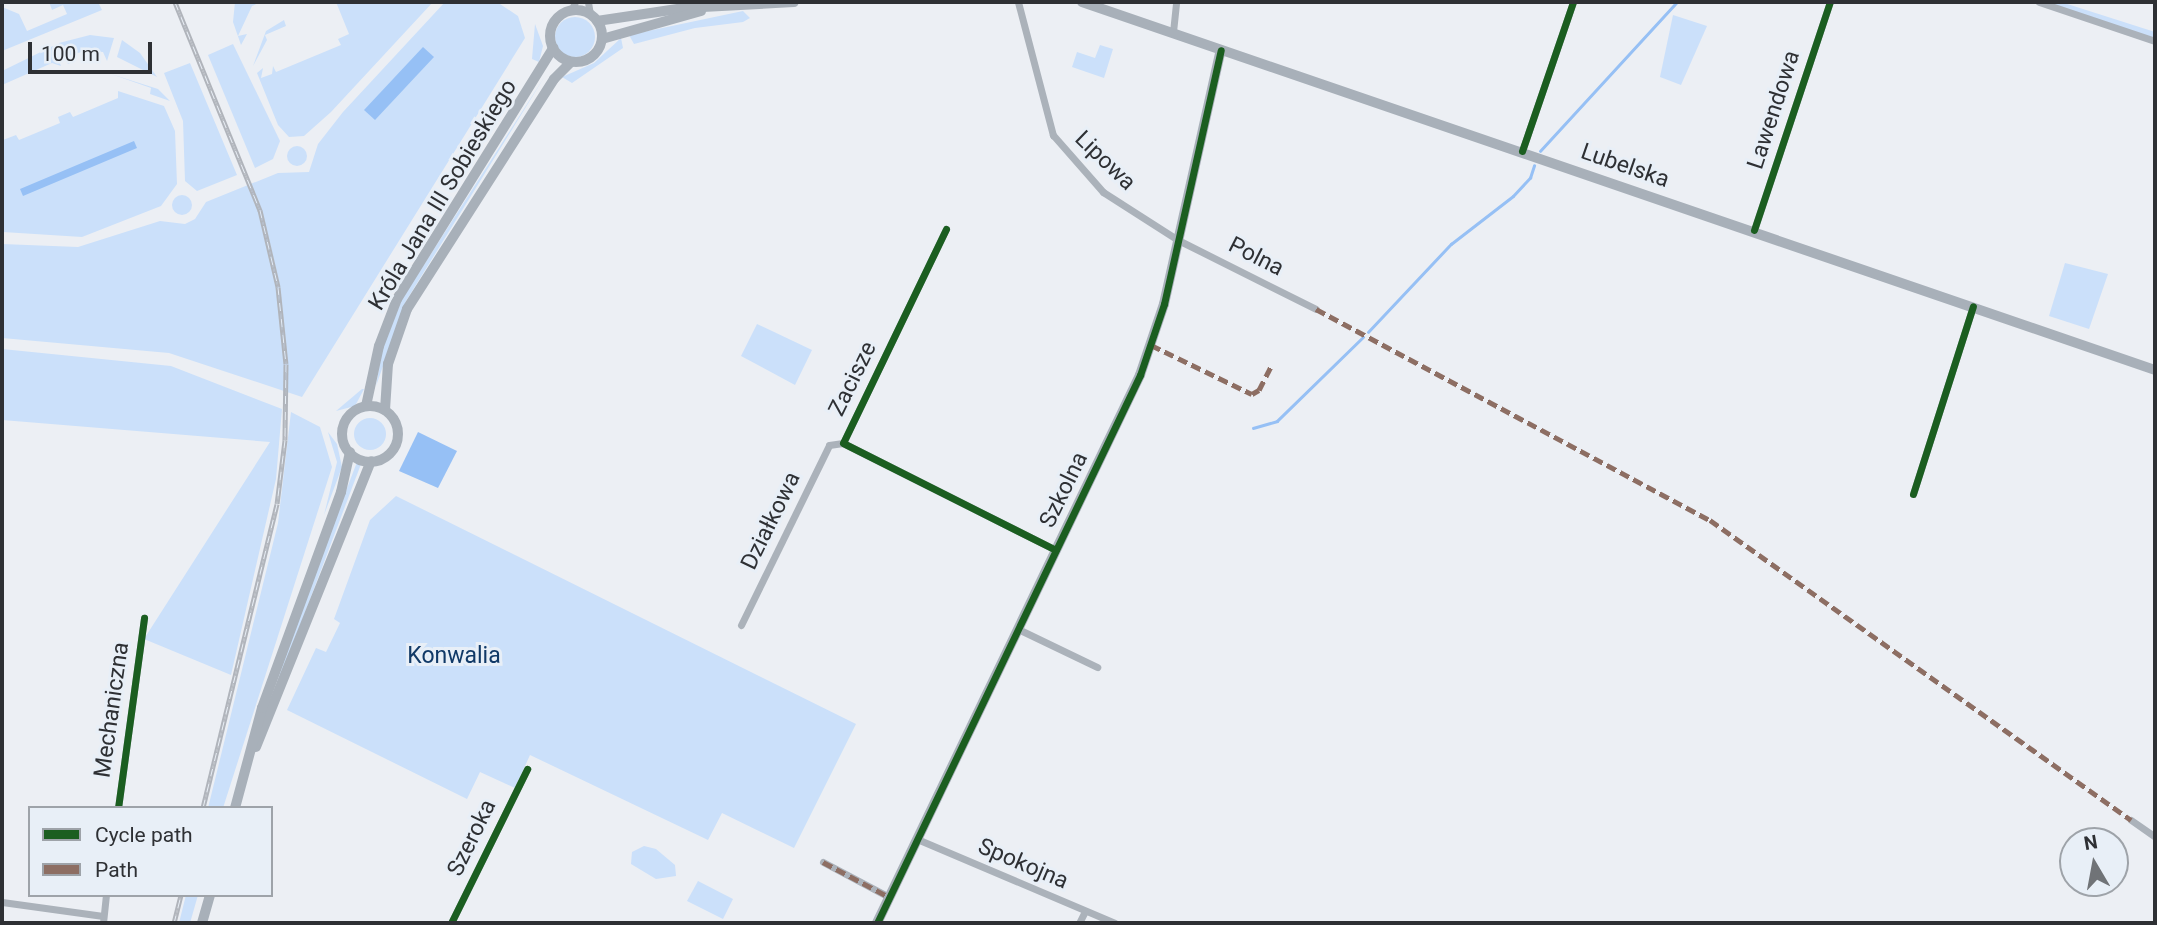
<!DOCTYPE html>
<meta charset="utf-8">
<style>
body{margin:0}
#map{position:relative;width:2157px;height:925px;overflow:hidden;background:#eceff4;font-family:Roboto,sans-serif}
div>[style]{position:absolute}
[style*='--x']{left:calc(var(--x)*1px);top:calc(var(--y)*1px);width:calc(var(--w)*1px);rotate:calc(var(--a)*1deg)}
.green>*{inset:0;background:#cbe0fa}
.round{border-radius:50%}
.water>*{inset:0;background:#96c0f5}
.stream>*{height:2.5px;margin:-1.25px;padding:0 1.25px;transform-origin:1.25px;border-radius:1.25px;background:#96c0f5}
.street>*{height:7px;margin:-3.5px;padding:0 3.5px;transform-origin:3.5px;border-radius:3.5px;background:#abb2ba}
.secondary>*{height:10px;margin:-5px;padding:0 5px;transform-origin:5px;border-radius:5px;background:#a8b0b9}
.secondary>.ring{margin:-5px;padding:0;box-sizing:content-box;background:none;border:10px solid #a8b0b9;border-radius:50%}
.rail>*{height:5px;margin-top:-2.5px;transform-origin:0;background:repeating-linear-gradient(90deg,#e8eff7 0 8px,#b0b4bb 0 16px);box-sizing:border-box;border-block:2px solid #b0b4bb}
.quiet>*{height:5px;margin-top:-2.5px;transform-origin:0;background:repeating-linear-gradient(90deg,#8d6e63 0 10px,transparent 0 15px)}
.cycleway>*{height:7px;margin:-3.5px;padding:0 3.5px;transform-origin:3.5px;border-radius:3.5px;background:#1b5e20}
span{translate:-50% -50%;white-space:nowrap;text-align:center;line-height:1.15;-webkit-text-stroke:6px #e8eff7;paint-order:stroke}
.street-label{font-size:23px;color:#2e3034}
.park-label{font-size:23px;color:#103967}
.frame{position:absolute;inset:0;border:4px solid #2e3034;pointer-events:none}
.legend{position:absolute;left:28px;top:806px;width:245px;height:91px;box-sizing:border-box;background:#e8eff7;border:2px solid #9ea3a9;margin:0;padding:9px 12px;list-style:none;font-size:21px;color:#2e3034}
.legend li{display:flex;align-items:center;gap:14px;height:35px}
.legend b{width:35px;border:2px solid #9ea3a9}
.north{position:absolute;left:2059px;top:827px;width:70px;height:70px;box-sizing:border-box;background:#e8eff7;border:2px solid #9ea3a9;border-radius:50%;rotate:350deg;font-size:19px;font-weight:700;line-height:28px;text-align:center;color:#2e3034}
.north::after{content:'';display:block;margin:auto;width:24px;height:32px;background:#707377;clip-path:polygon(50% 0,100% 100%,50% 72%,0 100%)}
.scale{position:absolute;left:28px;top:42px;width:124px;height:32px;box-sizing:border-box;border:4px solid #2e3034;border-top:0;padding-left:9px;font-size:21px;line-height:24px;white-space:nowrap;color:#2e3034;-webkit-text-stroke:5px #e8eff7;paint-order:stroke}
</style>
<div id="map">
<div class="green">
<i style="clip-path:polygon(49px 2px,98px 2px,102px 10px,2px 51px,2px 7px,19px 14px,27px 31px,67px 14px,63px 5px,52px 10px)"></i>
<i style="clip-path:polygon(235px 2px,261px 2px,252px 6px,238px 36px,247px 34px,241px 45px,233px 22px)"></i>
<i style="clip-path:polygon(336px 2px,433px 2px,331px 112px,304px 136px,289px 137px,278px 125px,257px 73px,263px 68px,261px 78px,272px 74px,273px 66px,276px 72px,341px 45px,338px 39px,349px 34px)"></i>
<i style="clip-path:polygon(445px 2px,497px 2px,518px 16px,525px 38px,302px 397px,169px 353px,2px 338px,2px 244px,78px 247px,160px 221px,185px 224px,195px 219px,206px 202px,278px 173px,309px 172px,318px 144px,343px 112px)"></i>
<i style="clip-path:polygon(2047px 2px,2061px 2px,2155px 32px,2155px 39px)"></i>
<i style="clip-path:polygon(743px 11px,750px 18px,743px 22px,695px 28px,634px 44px,629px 35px)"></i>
<i style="clip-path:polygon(1673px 15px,1707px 26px,1681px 85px,1660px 77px)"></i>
<i class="round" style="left:555px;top:17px;width:40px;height:40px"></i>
<i style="clip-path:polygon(284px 20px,286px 26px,265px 35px,267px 40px,253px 66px,266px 31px)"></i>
<i style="clip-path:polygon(535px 24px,543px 46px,539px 62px,532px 59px)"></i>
<i style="clip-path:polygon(90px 35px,114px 38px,107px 61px,103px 52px,85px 51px,67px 56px,73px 62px,68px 64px,59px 43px)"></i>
<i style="clip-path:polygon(621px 38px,623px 48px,572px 83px,562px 77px,594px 63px)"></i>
<i style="clip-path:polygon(122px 40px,140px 53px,157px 77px,117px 57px)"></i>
<i style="clip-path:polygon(233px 44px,280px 141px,273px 159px,255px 168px,208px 55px)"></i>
<i style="clip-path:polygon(1100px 45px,1113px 49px,1104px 78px,1072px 67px,1077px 52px,1095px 58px)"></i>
<i style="clip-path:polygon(53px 46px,61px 66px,52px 63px,2px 85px,2px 71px)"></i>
<i style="clip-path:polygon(190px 63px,237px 175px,197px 191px,185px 181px,183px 121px,164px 73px)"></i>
<i style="clip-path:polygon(111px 74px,158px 89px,170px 101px,150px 94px,151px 88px)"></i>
<i style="clip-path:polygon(545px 76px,406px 301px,376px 386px,382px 350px,402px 299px)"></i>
<i style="clip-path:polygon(118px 91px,164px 106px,175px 131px,177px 184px,161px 206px,82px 237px,3px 232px,3px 140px,16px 135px,19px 140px,60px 123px,58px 117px,70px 112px,73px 117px,118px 98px)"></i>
<i class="round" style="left:287px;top:146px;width:20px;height:20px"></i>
<i class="round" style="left:172px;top:195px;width:20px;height:20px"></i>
<i style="clip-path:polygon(2065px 263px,2108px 274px,2089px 329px,2049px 316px)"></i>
<i style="clip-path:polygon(757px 324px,812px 350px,795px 385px,741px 356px)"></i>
<i style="clip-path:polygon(2px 349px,171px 366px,282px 409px,276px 479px,231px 675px,144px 639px,270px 442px,2px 420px)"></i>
<i style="clip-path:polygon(364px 389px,355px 406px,336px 411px,362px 389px)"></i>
<i style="clip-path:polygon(291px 412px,320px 427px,332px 467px,223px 808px,208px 808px,278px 523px)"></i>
<i class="round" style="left:354px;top:418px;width:32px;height:32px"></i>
<i style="clip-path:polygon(328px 432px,337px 444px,342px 467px,324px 515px,337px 462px)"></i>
<i style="clip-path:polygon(357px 462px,361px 464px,269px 708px,296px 622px)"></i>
<i style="clip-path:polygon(396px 496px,856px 724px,794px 848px,722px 813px,708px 840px,530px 755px,515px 788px,480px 772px,467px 799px,287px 710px,316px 648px,326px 652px,340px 623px,334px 619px,370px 520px)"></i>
<i style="clip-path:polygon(644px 846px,656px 849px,675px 865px,676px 876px,656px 879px,631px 864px,632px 852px)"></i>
<i style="clip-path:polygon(698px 881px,733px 899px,723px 919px,687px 901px)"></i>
<i style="clip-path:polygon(186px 895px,198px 895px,190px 923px,179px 923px)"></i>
</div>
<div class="water">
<i style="clip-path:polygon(423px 47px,434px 57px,375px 120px,364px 110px)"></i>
<i style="clip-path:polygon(134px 141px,137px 148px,23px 196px,20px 189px)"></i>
<i style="clip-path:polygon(418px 432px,457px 451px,438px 488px,399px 471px)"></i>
</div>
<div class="stream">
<i style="--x:1540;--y:151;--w:202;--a:-47.4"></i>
<i style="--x:1368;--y:332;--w:121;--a:-46.7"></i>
<i style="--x:1451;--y:244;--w:78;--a:-37.7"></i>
<i style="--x:1513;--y:196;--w:25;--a:-47"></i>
<i style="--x:1530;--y:178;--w:13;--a:-72"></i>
<i style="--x:1253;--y:428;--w:25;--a:-16"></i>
<i style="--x:1277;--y:421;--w:120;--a:-44.3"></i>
</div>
<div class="street">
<i style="--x:588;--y:2;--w:12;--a:81"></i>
<i style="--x:1018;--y:2;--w:138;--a:75.3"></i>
<i style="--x:1053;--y:135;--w:76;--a:48.7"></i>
<i style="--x:1103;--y:192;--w:89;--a:32.6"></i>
<i style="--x:1178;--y:240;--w:154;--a:26.6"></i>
<i style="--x:2039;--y:2;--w:122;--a:18.6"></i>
<i style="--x:571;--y:11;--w:10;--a:-66"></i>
<i style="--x:1173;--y:32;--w:30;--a:-84"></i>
<i style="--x:1522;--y:151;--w:157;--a:-71.1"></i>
<i style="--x:946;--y:229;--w:237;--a:115.7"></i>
<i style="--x:843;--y:443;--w:238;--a:26.7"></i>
<i style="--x:1754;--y:230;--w:240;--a:-71.6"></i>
<i style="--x:1913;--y:494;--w:197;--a:-72.3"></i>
<i style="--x:741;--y:625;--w:200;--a:-63.9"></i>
<i style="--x:829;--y:445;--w:14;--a:-8"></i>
<i style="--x:1018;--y:629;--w:88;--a:25.7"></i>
<i style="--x:118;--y:808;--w:192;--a:-82.2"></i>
<i style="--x:2131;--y:820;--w:29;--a:35"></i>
<i style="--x:917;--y:839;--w:215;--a:23"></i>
<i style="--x:823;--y:862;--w:75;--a:27.9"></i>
<i style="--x:2;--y:902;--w:102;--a:7.9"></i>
<i style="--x:103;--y:923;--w:28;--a:-84"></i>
<i style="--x:451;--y:923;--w:172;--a:-63.7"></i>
<i style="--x:1079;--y:923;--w:13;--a:-63"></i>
</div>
<div class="secondary">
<i style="--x:1082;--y:2;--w:1134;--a:18.93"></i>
<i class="ring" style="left:550px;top:10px;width:42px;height:42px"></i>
<i style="--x:597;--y:21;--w:88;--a:-8.5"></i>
<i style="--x:684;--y:8;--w:110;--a:-3.1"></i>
<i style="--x:602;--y:39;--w:103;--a:-15.8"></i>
<i style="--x:366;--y:406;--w:61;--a:-77.8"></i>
<i style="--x:379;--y:346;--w:50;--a:-69"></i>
<i style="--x:397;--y:299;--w:296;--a:-58.1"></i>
<i class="ring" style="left:342px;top:406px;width:46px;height:46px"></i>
<i style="--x:385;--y:410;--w:46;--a:-86.3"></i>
<i style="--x:388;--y:364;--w:58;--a:-70.9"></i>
<i style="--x:407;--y:309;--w:273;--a:-57.4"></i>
<i style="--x:554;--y:79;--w:24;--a:-45"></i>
<i style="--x:256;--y:747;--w:308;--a:-68.1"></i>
<i style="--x:235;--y:808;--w:104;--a:-74.9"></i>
<i style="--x:262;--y:708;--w:230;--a:-69.9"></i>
<i style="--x:341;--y:492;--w:41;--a:-77.3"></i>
<i style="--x:202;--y:923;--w:29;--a:-74"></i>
<i style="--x:877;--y:923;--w:608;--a:-64.36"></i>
<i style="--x:1140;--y:375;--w:75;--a:-71.3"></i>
<i style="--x:1164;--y:304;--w:260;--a:-77.4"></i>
</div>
<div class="rail">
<i style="--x:175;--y:2;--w:225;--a:67.8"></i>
<i style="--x:260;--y:210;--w:79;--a:76.8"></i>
<i style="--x:278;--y:287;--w:77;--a:84.1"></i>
<i style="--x:286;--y:364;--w:76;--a:90.8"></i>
<i style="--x:285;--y:440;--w:64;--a:97.1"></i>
<i style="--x:277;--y:504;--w:313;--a:103.7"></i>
<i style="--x:174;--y:923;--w:29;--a:-76"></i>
</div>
<div class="quiet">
<i style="--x:1316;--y:309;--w:447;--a:28.2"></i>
<i style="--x:1710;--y:520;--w:517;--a:35.47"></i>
<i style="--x:1151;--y:345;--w:112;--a:25.9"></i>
<i style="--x:1252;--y:394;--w:8;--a:-30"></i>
<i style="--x:1259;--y:390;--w:29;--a:-63"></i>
<i style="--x:823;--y:862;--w:75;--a:27.9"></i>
</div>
<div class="cycleway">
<i style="--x:1522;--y:151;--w:157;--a:-71.1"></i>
<i style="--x:946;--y:229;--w:237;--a:115.7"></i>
<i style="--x:843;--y:443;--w:238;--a:26.7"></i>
<i style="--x:1754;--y:230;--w:240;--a:-71.6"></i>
<i style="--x:1913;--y:494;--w:197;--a:-72.3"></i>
<i style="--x:118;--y:808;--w:192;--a:-82.2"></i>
<i style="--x:451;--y:923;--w:172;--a:-63.7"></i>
<i style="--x:877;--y:923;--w:608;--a:-64.36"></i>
<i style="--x:1140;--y:375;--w:75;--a:-71.3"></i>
<i style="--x:1164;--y:304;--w:260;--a:-77.4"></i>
</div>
<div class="street-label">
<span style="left:1774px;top:110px;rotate:-72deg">Lawendowa</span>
<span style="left:1105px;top:161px;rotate:44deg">Lipowa</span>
<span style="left:1625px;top:166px;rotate:19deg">Lubelska</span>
<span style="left:443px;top:195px;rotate:-59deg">Króla Jana III Sobieskiego</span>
<span style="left:1256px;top:257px;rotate:27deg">Polna</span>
<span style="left:853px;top:379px;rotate:-64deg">Zacisze</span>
<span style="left:1064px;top:490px;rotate:-64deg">Szkolna</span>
<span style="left:771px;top:521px;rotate:-64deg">Działkowa</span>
<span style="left:112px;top:710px;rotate:-82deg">Mechaniczna</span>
<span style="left:472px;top:838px;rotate:-64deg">Szeroka</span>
<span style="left:1023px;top:864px;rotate:23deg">Spokojna</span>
</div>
<div class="park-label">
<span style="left:454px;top:656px">Konwalia</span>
</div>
<div class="frame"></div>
<ul class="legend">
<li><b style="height:9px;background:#1b5e20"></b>Cycle path</li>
<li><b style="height:9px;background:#8d6e63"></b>Path</li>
</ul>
<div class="north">N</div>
<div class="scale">100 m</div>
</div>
